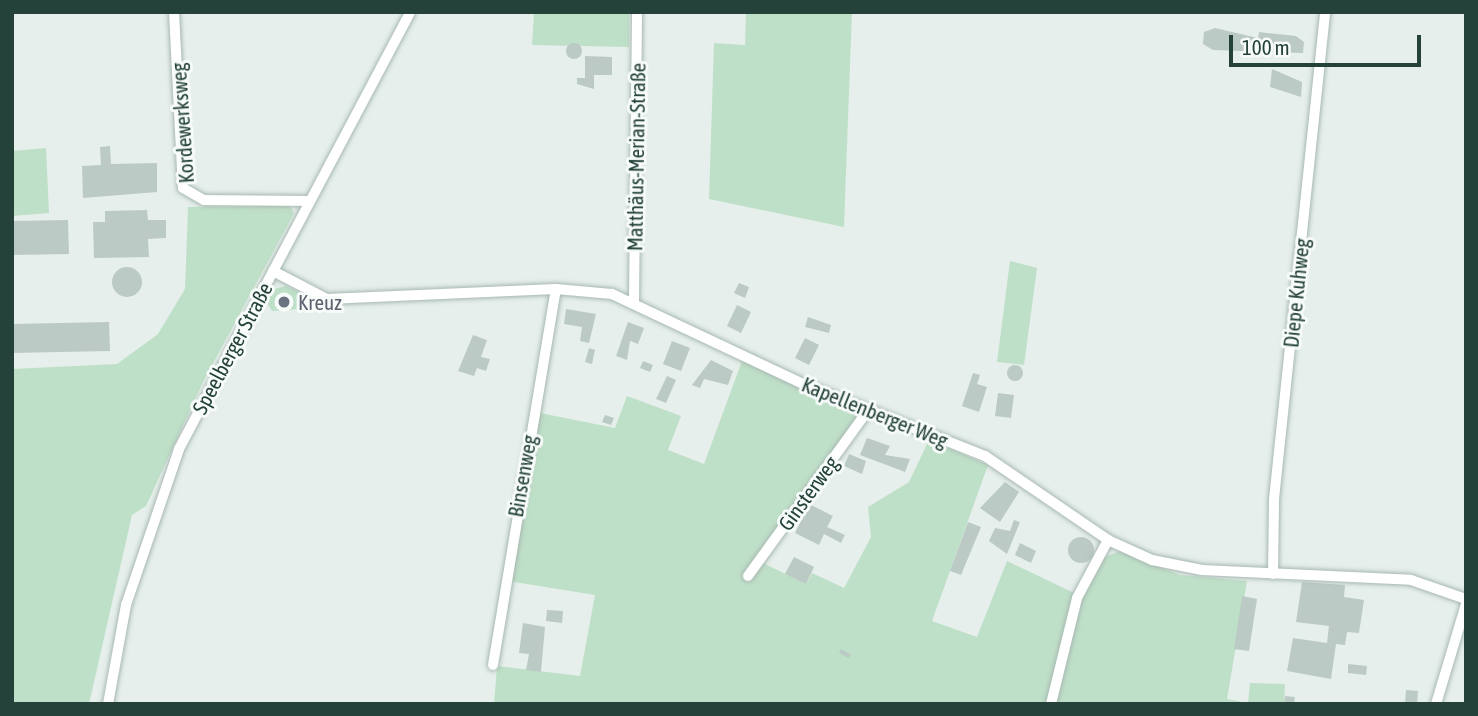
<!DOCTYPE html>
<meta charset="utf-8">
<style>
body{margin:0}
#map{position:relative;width:1478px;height:716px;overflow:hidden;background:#e6efeb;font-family:"Asap Condensed",sans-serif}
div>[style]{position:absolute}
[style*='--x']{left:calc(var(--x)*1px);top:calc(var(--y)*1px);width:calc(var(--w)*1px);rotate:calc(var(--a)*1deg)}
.green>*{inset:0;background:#bfe0c8}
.building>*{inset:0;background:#bbcac4}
.round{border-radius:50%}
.roads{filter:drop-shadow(0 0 2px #a8b8b2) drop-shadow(0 0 2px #a8b8b2)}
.street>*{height:10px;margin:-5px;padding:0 5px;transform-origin:5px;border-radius:5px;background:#fff}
.dots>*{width:19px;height:19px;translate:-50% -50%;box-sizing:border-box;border:4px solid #f7fbf9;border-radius:50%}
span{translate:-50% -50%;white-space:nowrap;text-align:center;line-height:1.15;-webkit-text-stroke:6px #f7fbf9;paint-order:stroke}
.street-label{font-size:21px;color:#24423a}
.worship-label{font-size:21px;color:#5b616d}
.left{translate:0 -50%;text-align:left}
.frame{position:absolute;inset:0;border:14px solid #24423a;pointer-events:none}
.scale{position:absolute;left:1229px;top:35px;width:192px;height:32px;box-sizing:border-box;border:4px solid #24423a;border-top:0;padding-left:9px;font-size:21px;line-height:24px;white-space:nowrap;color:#24423a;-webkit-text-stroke:5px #f7fbf9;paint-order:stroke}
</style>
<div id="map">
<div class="green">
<i style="clip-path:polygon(534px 12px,629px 12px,629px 47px,532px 45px)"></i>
<i style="clip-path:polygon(746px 12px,852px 12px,844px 227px,709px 199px,714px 43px,745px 45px)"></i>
<i style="clip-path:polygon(46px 148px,49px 213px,12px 216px,12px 151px)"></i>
<i style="clip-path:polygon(290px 206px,294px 213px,203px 382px,146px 506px,132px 515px,89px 704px,12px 704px,12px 369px,117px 364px,158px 334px,185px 289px,188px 207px)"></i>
<i style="clip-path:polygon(1010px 261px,1037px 268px,1024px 365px,997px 362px)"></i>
<i style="clip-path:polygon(286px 286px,322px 303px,342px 306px,272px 311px,267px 303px,274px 289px)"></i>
<i style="clip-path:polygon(742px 361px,859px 417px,763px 563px,806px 584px,812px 573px,844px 588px,871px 537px,868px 507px,909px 482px,929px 440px,988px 465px,932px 621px,977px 637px,1007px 561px,1074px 593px,1046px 704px,494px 704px,497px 666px,580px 676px,595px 595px,508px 581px,540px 413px,615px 428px,627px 396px,681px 416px,668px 450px,704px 464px)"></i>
<i style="clip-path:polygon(1120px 551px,1180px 575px,1247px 581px,1227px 699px,1248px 703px,1250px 683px,1285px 684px,1284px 704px,1055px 704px,1083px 597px,1105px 557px)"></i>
</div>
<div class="building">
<i style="clip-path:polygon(1215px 28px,1258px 38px,1259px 32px,1296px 36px,1304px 42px,1303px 53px,1213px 50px,1203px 44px,1204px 32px)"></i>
<i class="round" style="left:566px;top:43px;width:16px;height:16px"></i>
<i style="clip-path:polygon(585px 56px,612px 57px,612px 75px,594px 75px,594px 89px,577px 84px,577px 78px,585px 78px)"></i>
<i style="clip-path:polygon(1272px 69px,1302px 82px,1301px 97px,1270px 87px)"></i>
<i style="clip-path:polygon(110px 146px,111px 164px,157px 163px,157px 192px,83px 198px,82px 166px,101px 165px,100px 147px)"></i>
<i style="clip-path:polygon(147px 210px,148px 220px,166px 220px,166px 238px,148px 239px,149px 257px,94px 258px,93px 222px,105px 222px,105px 211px)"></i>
<i style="clip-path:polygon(68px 220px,69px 254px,12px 255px,12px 221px)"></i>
<i class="round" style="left:112px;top:267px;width:30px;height:30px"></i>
<i style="clip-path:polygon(739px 283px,749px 287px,745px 298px,734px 293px)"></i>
<i style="clip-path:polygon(737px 305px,751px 312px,741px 333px,727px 326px)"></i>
<i style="clip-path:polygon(566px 309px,596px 314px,589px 343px,580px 341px,582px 327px,564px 324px)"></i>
<i style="clip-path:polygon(808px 317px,831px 325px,829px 333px,805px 327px)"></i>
<i style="clip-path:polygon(109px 322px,110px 351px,12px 353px,12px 324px)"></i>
<i style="clip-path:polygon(628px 322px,644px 328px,638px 344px,630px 341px,627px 360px,616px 356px)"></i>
<i style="clip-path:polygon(473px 335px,487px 340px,481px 357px,490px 359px,486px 371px,477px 368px,474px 376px,458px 371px)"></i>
<i style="clip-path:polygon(805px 338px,819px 345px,809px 365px,795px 358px)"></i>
<i style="clip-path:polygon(672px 341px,690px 348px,681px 371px,663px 364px)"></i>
<i style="clip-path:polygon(589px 348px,595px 350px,592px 364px,585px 362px)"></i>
<i style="clip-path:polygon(711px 360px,733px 371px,728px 385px,704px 379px,700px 388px,692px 385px)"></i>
<i style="clip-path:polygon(643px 361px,653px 365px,650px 372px,640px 368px)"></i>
<i class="round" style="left:1007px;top:365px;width:16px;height:16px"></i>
<i style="clip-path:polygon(973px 373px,980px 375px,977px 384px,987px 387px,979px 412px,962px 406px)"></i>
<i style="clip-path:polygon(667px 376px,676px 380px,666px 403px,656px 399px)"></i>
<i style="clip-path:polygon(998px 393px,1014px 395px,1011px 418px,995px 416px)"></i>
<i style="clip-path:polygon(605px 415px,614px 418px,611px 425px,602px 422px)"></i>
<i style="clip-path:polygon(867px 438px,890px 446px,885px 455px,910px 459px,905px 472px,860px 455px)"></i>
<i style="clip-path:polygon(849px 454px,866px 461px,862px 474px,844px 466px)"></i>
<i style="clip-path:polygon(1005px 482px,1019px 492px,1000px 522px,980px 508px)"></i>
<i style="clip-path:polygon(809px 504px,833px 516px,827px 527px,845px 535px,841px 543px,824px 534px,819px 545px,795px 533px)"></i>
<i style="clip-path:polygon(1014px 520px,1020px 522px,1007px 554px,989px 541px,995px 528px,1010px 531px)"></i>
<i style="clip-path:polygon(968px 522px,981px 527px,961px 575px,950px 571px)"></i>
<i class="round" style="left:1068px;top:537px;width:26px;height:26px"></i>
<i style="clip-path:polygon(1020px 543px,1036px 551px,1031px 563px,1015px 555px)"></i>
<i style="clip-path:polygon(794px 557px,814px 567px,806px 584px,785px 574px)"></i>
<i style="clip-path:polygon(1302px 582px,1345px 585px,1344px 597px,1364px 600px,1359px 633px,1347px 632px,1345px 645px,1336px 644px,1331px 679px,1287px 671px,1293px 638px,1327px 643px,1329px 626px,1296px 622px)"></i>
<i style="clip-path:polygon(1242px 596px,1257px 599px,1249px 651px,1234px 649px)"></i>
<i style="clip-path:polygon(547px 610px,563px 611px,562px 623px,546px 621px)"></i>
<i style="clip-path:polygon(523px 623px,545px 627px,541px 672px,526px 670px,529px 654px,519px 653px)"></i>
<i style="clip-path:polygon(841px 649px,851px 655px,849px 658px,839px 653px)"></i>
<i style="clip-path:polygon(1348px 664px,1367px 666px,1366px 675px,1348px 673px)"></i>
<i style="clip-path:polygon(1406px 690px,1418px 691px,1417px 704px,1405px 704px)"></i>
<i style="clip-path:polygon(1285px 696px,1295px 697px,1294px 704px,1284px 704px)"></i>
</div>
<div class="roads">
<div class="street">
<i style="--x:174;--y:12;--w:176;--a:87.1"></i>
<i style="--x:183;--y:188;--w:24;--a:30"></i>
<i style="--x:204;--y:200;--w:105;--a:0.5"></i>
<i style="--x:273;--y:271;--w:61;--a:27.4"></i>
<i style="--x:327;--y:299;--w:229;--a:-2.5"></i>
<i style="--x:556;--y:289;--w:56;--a:5.1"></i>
<i style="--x:612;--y:294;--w:211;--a:25.2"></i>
<i style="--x:803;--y:384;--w:196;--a:21.6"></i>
<i style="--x:985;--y:456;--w:149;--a:34.3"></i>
<i style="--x:1108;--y:540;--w:48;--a:24.4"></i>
<i style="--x:1152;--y:560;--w:51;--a:11.3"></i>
<i style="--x:1202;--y:570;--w:209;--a:2.7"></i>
<i style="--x:1411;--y:580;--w:58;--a:19.1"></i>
<i style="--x:634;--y:302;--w:290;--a:-89.4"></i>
<i style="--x:1273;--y:574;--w:75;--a:-89.2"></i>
<i style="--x:1274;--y:499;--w:490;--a:-84"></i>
<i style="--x:748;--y:576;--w:205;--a:-54.1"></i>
<i style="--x:493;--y:665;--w:381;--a:-80.5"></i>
<i style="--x:108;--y:704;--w:101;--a:-79.7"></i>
<i style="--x:126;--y:605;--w:165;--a:-71.2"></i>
<i style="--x:179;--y:449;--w:494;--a:-62.1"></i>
<i style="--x:1051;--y:704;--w:109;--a:-76.2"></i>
<i style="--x:1077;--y:598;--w:66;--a:-61.9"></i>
<i style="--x:1436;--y:704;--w:104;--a:-73.3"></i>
</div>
</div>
<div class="dots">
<i style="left:284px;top:302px;background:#6b7280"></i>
</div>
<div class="street-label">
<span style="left:182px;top:123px;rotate:-94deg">Kordewerksweg</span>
<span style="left:636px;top:157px;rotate:-89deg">Matthäus-Merian-Straße</span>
<span style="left:1296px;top:293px;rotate:-84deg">Diepe Kuhweg</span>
<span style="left:232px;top:348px;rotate:-62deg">Speelberger Straße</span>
<span style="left:875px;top:412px;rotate:22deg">Kapellenberger Weg</span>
<span style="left:522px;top:476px;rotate:-80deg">Binsenweg</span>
<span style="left:808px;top:493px;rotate:-54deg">Ginsterweg</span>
</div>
<div class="worship-label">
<span class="left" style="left:298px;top:302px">Kreuz</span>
</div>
<div class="frame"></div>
<div class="scale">100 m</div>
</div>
